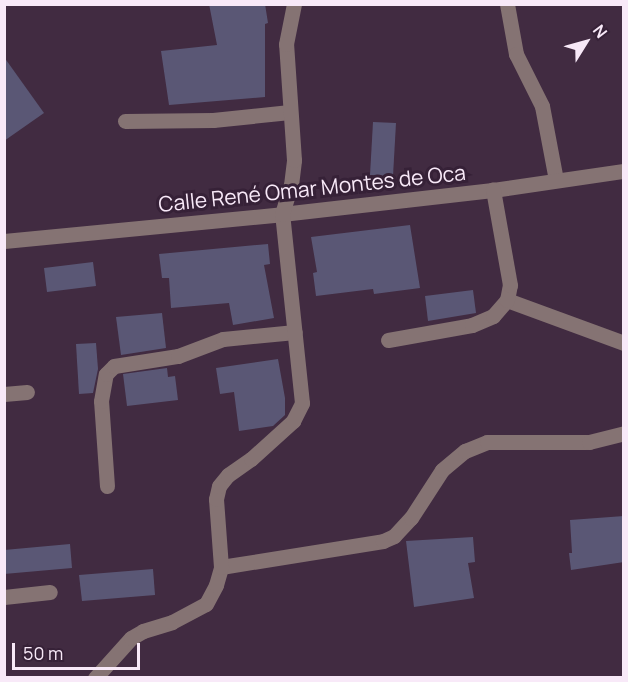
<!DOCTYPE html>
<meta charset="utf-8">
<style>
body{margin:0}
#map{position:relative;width:628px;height:682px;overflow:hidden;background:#412b41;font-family:Manrope,sans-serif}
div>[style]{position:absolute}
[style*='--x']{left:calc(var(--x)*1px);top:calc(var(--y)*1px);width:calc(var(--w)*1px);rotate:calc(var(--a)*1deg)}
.building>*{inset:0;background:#5a5775}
.minor>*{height:15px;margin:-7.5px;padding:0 7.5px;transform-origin:7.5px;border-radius:7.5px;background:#857373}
span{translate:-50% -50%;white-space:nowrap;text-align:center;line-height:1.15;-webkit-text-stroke:6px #362137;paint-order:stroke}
.street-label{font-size:21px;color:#f8e9f8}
.frame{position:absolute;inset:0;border:6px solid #f8e9f8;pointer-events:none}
.north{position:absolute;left:556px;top:12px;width:60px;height:60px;-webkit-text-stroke:4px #362137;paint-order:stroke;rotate:53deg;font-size:16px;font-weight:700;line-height:24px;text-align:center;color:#f8e9f8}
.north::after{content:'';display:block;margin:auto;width:21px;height:27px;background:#f8e9f8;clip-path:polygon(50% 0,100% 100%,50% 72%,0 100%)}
.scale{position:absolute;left:12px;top:643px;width:128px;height:27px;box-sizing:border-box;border:3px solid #f8e9f8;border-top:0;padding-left:8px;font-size:18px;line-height:21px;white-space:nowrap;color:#f8e9f8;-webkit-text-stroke:4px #362137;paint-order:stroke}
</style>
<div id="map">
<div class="building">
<i style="clip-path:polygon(209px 4px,265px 4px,268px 23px,265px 24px,265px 97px,169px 105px,161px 51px,217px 45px)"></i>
<i style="clip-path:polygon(4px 57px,44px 113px,4px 141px)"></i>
<i style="clip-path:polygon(373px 122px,396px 123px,393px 176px,370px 175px)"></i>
<i style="clip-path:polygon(410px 225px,420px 288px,374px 294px,373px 289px,316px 296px,313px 273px,317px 272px,311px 237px)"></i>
<i style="clip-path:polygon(268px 244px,270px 264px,264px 265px,274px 318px,233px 325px,229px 303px,171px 308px,169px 278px,162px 278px,159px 254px)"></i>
<i style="clip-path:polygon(93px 262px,96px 286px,47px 292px,44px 268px)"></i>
<i style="clip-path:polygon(473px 290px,476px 313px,428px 321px,425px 296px)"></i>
<i style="clip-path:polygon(162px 313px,166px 348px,121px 355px,116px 317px)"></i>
<i style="clip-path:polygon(96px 343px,98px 369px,93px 393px,79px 394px,76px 344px)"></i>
<i style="clip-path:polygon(278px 359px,285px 398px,285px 415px,273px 426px,239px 431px,234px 392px,220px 394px,216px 368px)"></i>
<i style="clip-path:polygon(167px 368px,168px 377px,175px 376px,178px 400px,127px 406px,123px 374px)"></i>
<i style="clip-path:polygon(624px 516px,624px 562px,571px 570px,569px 553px,572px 553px,570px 520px)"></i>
<i style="clip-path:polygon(473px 537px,475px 562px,468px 563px,474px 598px,414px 607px,406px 541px)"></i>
<i style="clip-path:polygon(70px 544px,72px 568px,4px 574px,4px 550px)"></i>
<i style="clip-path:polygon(153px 569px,155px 595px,82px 601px,79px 575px)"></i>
</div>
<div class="minor">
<i style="--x:507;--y:4;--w:51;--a:79.8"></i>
<i style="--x:516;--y:54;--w:58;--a:63.4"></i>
<i style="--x:542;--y:106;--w:75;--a:79.3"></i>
<i style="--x:125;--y:121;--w:88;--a:-0.7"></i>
<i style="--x:213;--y:120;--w:77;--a:-5.9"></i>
<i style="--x:4;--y:241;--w:279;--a:-5.5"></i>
<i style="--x:282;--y:214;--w:212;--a:-6.5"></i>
<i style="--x:493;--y:190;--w:132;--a:-8.3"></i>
<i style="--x:507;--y:300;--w:125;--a:20.2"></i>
<i style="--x:388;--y:340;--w:85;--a:-10.1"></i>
<i style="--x:472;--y:325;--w:23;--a:-23"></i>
<i style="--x:493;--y:316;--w:21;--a:-49"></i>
<i style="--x:507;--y:300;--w:15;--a:-79"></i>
<i style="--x:510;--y:285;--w:97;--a:-100.1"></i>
<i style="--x:4;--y:394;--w:23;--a:-5"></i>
<i style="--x:107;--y:486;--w:85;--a:-94"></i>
<i style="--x:101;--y:401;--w:27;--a:-80"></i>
<i style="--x:106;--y:374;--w:11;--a:-45"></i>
<i style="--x:114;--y:366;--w:65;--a:-8.9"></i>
<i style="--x:178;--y:356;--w:48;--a:-20.7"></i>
<i style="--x:223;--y:339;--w:72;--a:-5.6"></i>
<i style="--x:221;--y:567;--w:164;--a:-9.1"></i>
<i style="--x:383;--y:541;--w:12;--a:-24"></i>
<i style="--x:394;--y:536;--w:25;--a:-47"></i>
<i style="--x:411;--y:518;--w:57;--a:-57.1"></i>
<i style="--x:442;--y:470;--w:30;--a:-40"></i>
<i style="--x:465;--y:451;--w:24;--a:-22"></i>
<i style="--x:487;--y:442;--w:102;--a:0"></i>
<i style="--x:589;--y:442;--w:36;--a:-14"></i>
<i style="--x:4;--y:597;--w:46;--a:-6.2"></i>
<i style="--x:95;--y:678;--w:54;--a:-48"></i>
<i style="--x:131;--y:638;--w:14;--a:-30"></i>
<i style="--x:143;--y:631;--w:30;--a:-17"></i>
<i style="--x:172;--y:622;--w:38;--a:-28"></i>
<i style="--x:206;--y:604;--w:21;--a:-62"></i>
<i style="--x:216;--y:585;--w:19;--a:-74"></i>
<i style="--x:221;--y:567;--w:68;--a:-94.2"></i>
<i style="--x:216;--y:499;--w:13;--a:-77"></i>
<i style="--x:219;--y:486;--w:14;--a:-51"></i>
<i style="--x:228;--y:475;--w:28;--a:-35"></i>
<i style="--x:251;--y:459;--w:57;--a:-42.1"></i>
<i style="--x:293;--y:421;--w:20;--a:-63"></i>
<i style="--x:302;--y:403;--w:190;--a:-96"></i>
<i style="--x:282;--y:214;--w:30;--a:-73"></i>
<i style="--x:291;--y:185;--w:25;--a:-83"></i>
<i style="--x:294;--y:160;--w:116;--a:-93.9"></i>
<i style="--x:286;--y:44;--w:41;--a:-78.7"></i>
</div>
<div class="street-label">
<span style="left:312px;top:188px;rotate:-6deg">Calle René Omar Montes de Oca</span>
</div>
<div class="frame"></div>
<div class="north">N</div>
<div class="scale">50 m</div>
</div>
